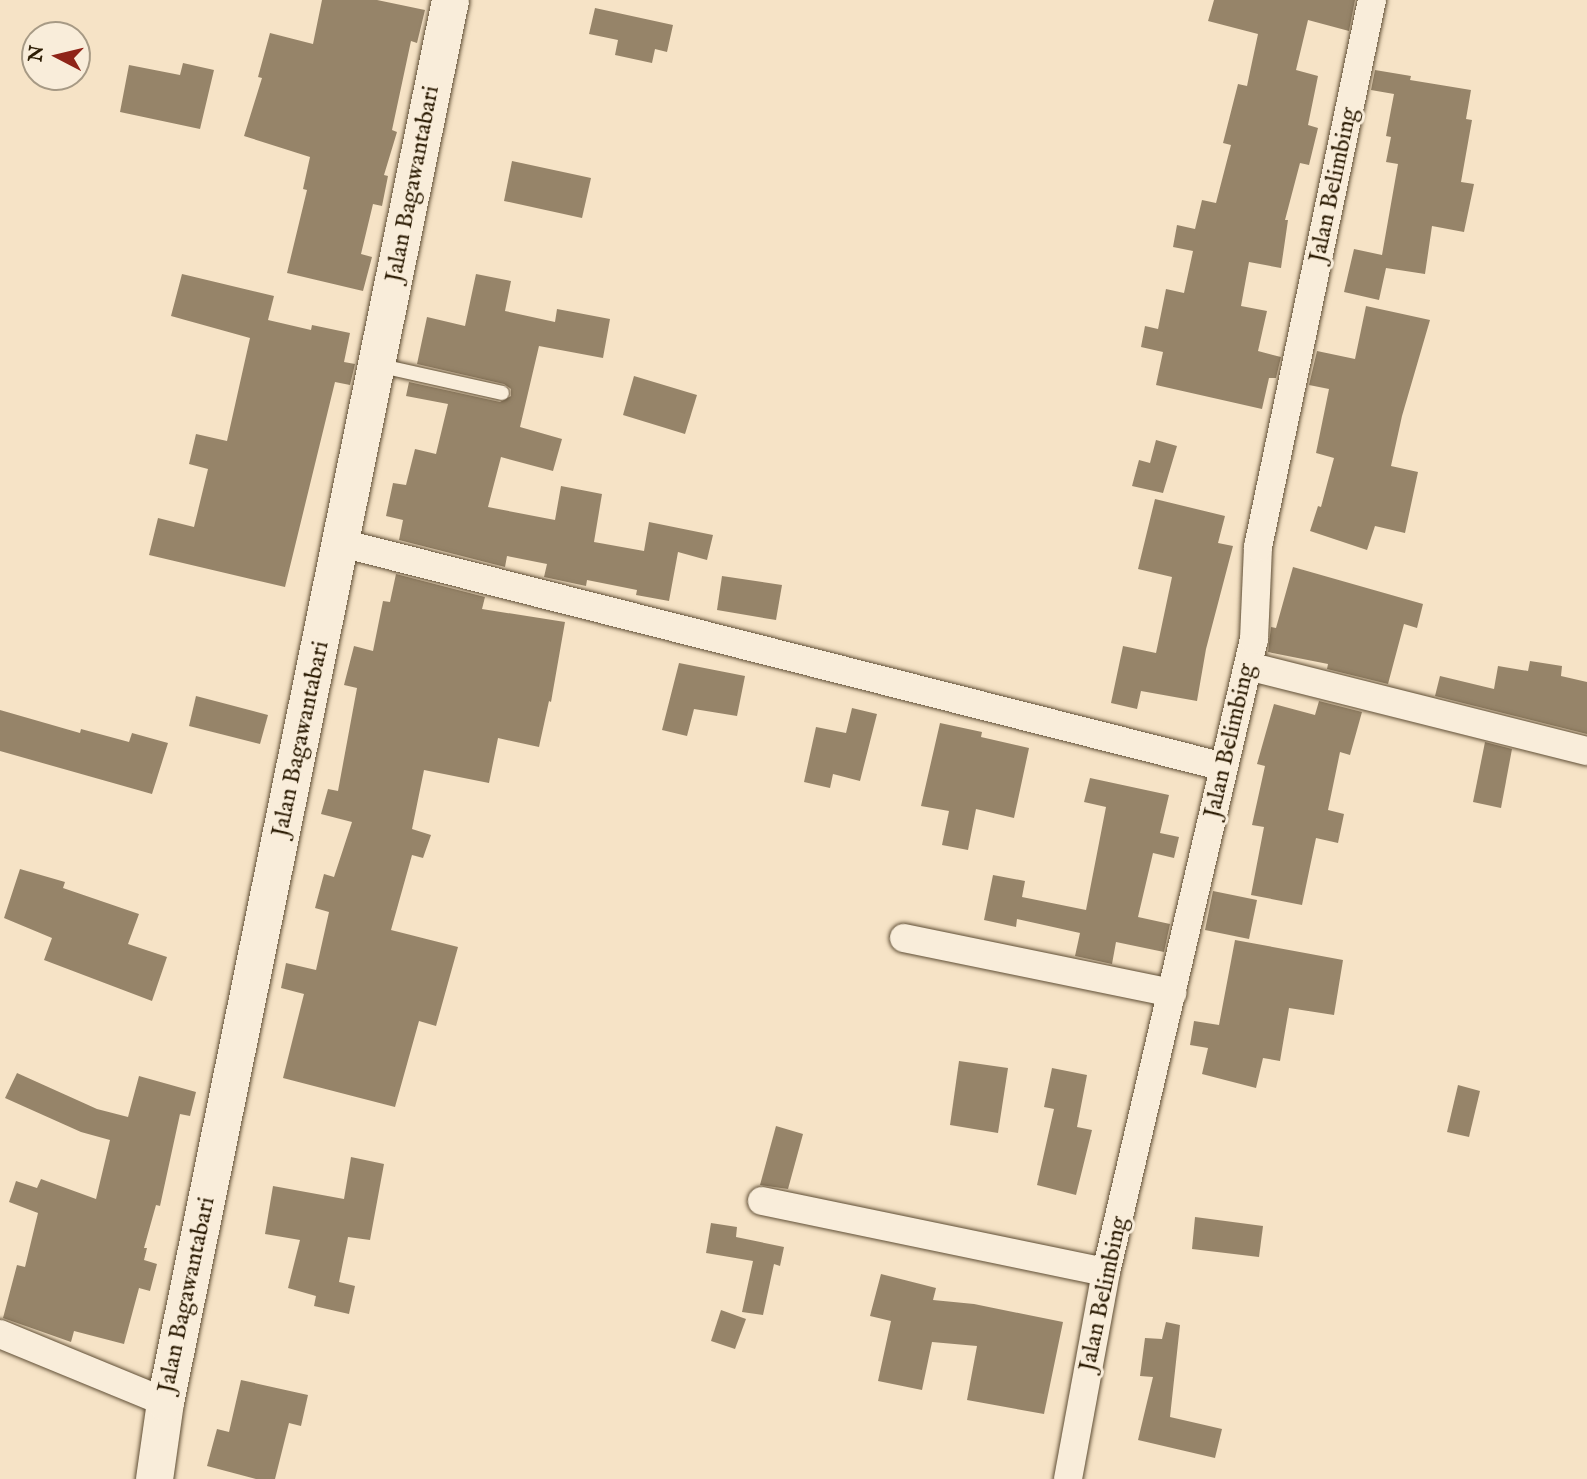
<!DOCTYPE html>
<style>
body{margin:0}
#map{position:relative;width:1587px;height:1479px;overflow:hidden;background:#f6e3c6;font-family:"IM FELL English",serif}
div>[style]{position:absolute}
[style*='--x']{left:calc(var(--x)*1px);top:calc(var(--y)*1px);width:calc(var(--w)*1px);rotate:calc(var(--a)*1deg)}
.building>*{inset:0;background:#968469}
.roads{filter:drop-shadow(0 0 2px #5f4e35) drop-shadow(0 0 2px #5f4e35)}
.service>*{height:14px;margin:-7px;padding:0 7px;transform-origin:7px;border-radius:7px;background:#f9edda}
.minor>*{height:28px;margin:-14px;padding:0 14px;transform-origin:14px;border-radius:14px;background:#f9edda}
.tertiary>*{height:37px;margin:-18.5px;padding:0 18.5px;transform-origin:18.5px;border-radius:18.5px;background:#f9edda}
span{translate:-50% -50%;white-space:nowrap;text-align:center;line-height:1.15;-webkit-text-stroke:6px #f9edda;paint-order:stroke}
.street-label{font-size:24px;color:#2d1d05}
.north{position:absolute;left:21px;top:21px;width:70px;height:70px;box-sizing:border-box;background:#f9edda;border:2px solid #a79a85;border-radius:50%;rotate:277deg;font-size:19px;font-weight:700;line-height:28px;text-align:center;color:#2d1d05}
.north::after{content:'';display:block;margin:auto;width:24px;height:32px;background:#8f2418;clip-path:polygon(50% 0,100% 100%,50% 72%,0 100%)}
</style>
<div id="map">
<div class="building">
<i style="clip-path:polygon(322px 0,377px 0,425px 10px,417px 43px,411px 41px,392px 130px,397px 132px,384px 175px,388px 176px,382px 206px,373px 204px,361px 254px,372px 257px,363px 291px,287px 273px,307px 190px,303px 189px,310px 157px,244px 136px,262px 78px,258px 77px,270px 33px,313px 44px)"></i>
<i style="clip-path:polygon(1214px 0,1355px 0,1349px 31px,1308px 20px,1296px 70px,1318px 76px,1308px 125px,1318px 128px,1309px 165px,1300px 163px,1285px 220px,1288px 220px,1281px 268px,1249px 262px,1241px 306px,1267px 311px,1258px 351px,1281px 357px,1276px 378px,1269px 378px,1262px 409px,1156px 385px,1163px 352px,1141px 347px,1145px 326px,1158px 329px,1166px 289px,1184px 293px,1193px 251px,1173px 247px,1177px 225px,1195px 229px,1202px 200px,1216px 203px,1231px 145px,1223px 143px,1238px 84px,1247px 86px,1258px 34px,1208px 21px)"></i>
<i style="clip-path:polygon(595px 8px,673px 25px,667px 52px,655px 49px,652px 63px,615px 55px,618px 40px,589px 34px)"></i>
<i style="clip-path:polygon(183px 63px,214px 70px,200px 129px,120px 112px,129px 65px,180px 75px)"></i>
<i style="clip-path:polygon(1375px 70px,1411px 76px,1410px 80px,1471px 90px,1466px 119px,1472px 120px,1461px 182px,1474px 184px,1464px 232px,1432px 226px,1425px 274px,1386px 268px,1379px 300px,1344px 292px,1354px 249px,1382px 255px,1398px 164px,1386px 162px,1391px 137px,1386px 136px,1394px 94px,1371px 90px)"></i>
<i style="clip-path:polygon(512px 161px,591px 178px,582px 218px,504px 201px)"></i>
<i style="clip-path:polygon(182px 274px,274px 296px,268px 320px,311px 330px,312px 325px,350px 333px,344px 362px,355px 364px,350px 385px,335px 382px,285px 587px,149px 555px,158px 518px,194px 527px,208px 469px,189px 464px,196px 434px,227px 441px,250px 338px,171px 316px)"></i>
<i style="clip-path:polygon(476px 274px,511px 281px,505px 311px,555px 322px,557px 309px,610px 319px,603px 358px,539px 346px,520px 427px,562px 439px,553px 471px,501px 457px,488px 507px,555px 520px,561px 486px,602px 494px,594px 542px,644px 551px,649px 522px,713px 535px,707px 560px,678px 552px,669px 601px,636px 595px,637px 590px,587px 580px,586px 586px,544px 577px,547px 564px,507px 556px,505px 567px,399px 540px,403px 520px,386px 516px,393px 483px,406px 485px,415px 449px,436px 454px,448px 404px,406px 396px,409px 382px,500px 402px,511px 396px,511px 389px,504px 384px,417px 364px,427px 317px,465px 326px)"></i>
<i style="clip-path:polygon(1366px 306px,1430px 320px,1402px 416px,1391px 466px,1418px 472px,1405px 533px,1375px 526px,1367px 550px,1310px 531px,1318px 506px,1321px 507px,1334px 458px,1316px 453px,1329px 389px,1309px 385px,1317px 351px,1355px 359px)"></i>
<i style="clip-path:polygon(634px 376px,697px 395px,685px 434px,623px 415px)"></i>
<i style="clip-path:polygon(1156px 440px,1177px 446px,1163px 493px,1132px 486px,1139px 460px,1150px 463px)"></i>
<i style="clip-path:polygon(1155px 499px,1225px 516px,1218px 543px,1233px 546px,1206px 649px,1197px 701px,1141px 691px,1137px 709px,1111px 703px,1123px 646px,1156px 653px,1172px 577px,1138px 569px)"></i>
<i style="clip-path:polygon(1293px 567px,1423px 604px,1417px 628px,1404px 624px,1388px 684px,1327px 669px,1328px 664px,1268px 652px,1271px 627px,1276px 628px)"></i>
<i style="clip-path:polygon(396px 574px,485px 597px,482px 609px,565px 622px,551px 702px,549px 701px,539px 747px,498px 738px,489px 783px,424px 770px,412px 829px,431px 835px,423px 858px,412px 855px,391px 930px,458px 947px,436px 1026px,419px 1021px,395px 1107px,283px 1078px,304px 994px,281px 988px,286px 963px,316px 970px,329px 912px,315px 908px,324px 874px,334px 877px,352px 822px,321px 814px,328px 789px,338px 791px,357px 688px,344px 685px,354px 646px,373px 651px,383px 601px,390px 602px)"></i>
<i style="clip-path:polygon(722px 576px,782px 585px,776px 620px,717px 610px)"></i>
<i style="clip-path:polygon(1530px 661px,1562px 666px,1561px 676px,1587px 682px,1587px 734px,1435px 696px,1440px 676px,1494px 689px,1498px 666px,1528px 671px)"></i>
<i style="clip-path:polygon(679px 663px,745px 676px,737px 716px,694px 709px,687px 736px,662px 730px)"></i>
<i style="clip-path:polygon(196px 696px,268px 715px,260px 744px,189px 726px)"></i>
<i style="clip-path:polygon(1319px 701px,1362px 712px,1350px 755px,1340px 752px,1328px 810px,1344px 814px,1338px 843px,1316px 838px,1302px 905px,1251px 895px,1264px 827px,1252px 825px,1265px 766px,1257px 764px,1274px 704px,1315px 715px)"></i>
<i style="clip-path:polygon(852px 708px,877px 714px,860px 781px,833px 774px,830px 788px,804px 782px,816px 727px,846px 733px)"></i>
<i style="clip-path:polygon(0 710px,80px 733px,81px 729px,129px 742px,132px 733px,168px 743px,152px 794px,0 751px)"></i>
<i style="clip-path:polygon(940px 723px,982px 732px,981px 737px,1029px 748px,1014px 818px,976px 809px,968px 850px,942px 845px,949px 811px,921px 806px)"></i>
<i style="clip-path:polygon(1485px 742px,1512px 749px,1501px 808px,1473px 802px)"></i>
<i style="clip-path:polygon(1090px 778px,1169px 795px,1160px 833px,1179px 837px,1174px 858px,1153px 853px,1138px 917px,1170px 924px,1164px 952px,1116px 942px,1112px 964px,1075px 956px,1080px 933px,1017px 919px,1016px 927px,984px 920px,993px 875px,1025px 881px,1022px 897px,1086px 910px,1106px 807px,1084px 802px)"></i>
<i style="clip-path:polygon(20px 869px,65px 882px,63px 888px,139px 914px,128px 944px,167px 957px,152px 1001px,44px 960px,52px 938px,4px 918px)"></i>
<i style="clip-path:polygon(1213px 891px,1257px 900px,1249px 939px,1205px 930px)"></i>
<i style="clip-path:polygon(1235px 940px,1343px 960px,1334px 1015px,1289px 1008px,1280px 1061px,1263px 1058px,1256px 1088px,1202px 1074px,1208px 1048px,1190px 1045px,1194px 1021px,1219px 1025px)"></i>
<i style="clip-path:polygon(959px 1061px,1008px 1068px,998px 1133px,950px 1125px)"></i>
<i style="clip-path:polygon(1052px 1068px,1087px 1075px,1077px 1127px,1092px 1130px,1076px 1195px,1037px 1185px,1054px 1109px,1044px 1107px)"></i>
<i style="clip-path:polygon(17px 1073px,97px 1109px,128px 1117px,139px 1076px,196px 1092px,190px 1116px,180px 1114px,160px 1206px,156px 1205px,144px 1248px,147px 1248px,144px 1260px,157px 1264px,150px 1291px,139px 1288px,124px 1344px,74px 1331px,71px 1342px,3px 1318px,17px 1265px,25px 1267px,38px 1213px,9px 1202px,16px 1181px,37px 1188px,41px 1179px,96px 1199px,110px 1140px,81px 1132px,5px 1098px)"></i>
<i style="clip-path:polygon(1458px 1085px,1480px 1091px,1469px 1137px,1447px 1132px)"></i>
<i style="clip-path:polygon(776px 1126px,803px 1134px,788px 1189px,760px 1185px)"></i>
<i style="clip-path:polygon(351px 1157px,384px 1164px,370px 1240px,348px 1237px,339px 1282px,355px 1286px,349px 1314px,314px 1306px,316px 1296px,288px 1288px,300px 1240px,265px 1234px,273px 1186px,344px 1199px)"></i>
<i style="clip-path:polygon(1195px 1217px,1263px 1226px,1259px 1257px,1192px 1249px)"></i>
<i style="clip-path:polygon(711px 1223px,737px 1227px,736px 1237px,784px 1247px,780px 1266px,774px 1264px,763px 1315px,742px 1312px,753px 1261px,706px 1253px)"></i>
<i style="clip-path:polygon(881px 1274px,936px 1288px,933px 1300px,974px 1304px,1063px 1322px,1044px 1414px,967px 1400px,977px 1346px,932px 1342px,922px 1390px,878px 1381px,891px 1321px,870px 1316px)"></i>
<i style="clip-path:polygon(721px 1310px,746px 1319px,735px 1349px,711px 1341px)"></i>
<i style="clip-path:polygon(1166px 1322px,1180px 1325px,1170px 1417px,1222px 1429px,1215px 1458px,1138px 1440px,1153px 1377px,1140px 1376px,1145px 1338px,1162px 1339px)"></i>
<i style="clip-path:polygon(241px 1380px,308px 1395px,301px 1426px,289px 1423px,275px 1479px,256px 1479px,207px 1466px,217px 1429px,229px 1432px)"></i>
</div>
<div class="roads">
<div class="service">
<i style="--x:377;--y:365;--w:128;--a:12.6"></i>
</div>
<div class="minor">
<i style="--x:341;--y:543;--w:911;--a:14.23"></i>
<i style="--x:1248;--y:666;--w:349;--a:14.1"></i>
<i style="--x:904;--y:938;--w:274;--a:11.6"></i>
<i style="--x:762;--y:1201;--w:351;--a:11.7"></i>
<i style="--x:0;--y:1334;--w:178;--a:22.4"></i>
<i style="--x:1068;--y:1479;--w:210;--a:-79.6"></i>
<i style="--x:1106;--y:1272;--w:650;--a:-76.84"></i>
<i style="--x:1254;--y:639;--w:92;--a:-87.5"></i>
<i style="--x:1258;--y:547;--w:559;--a:-78.23"></i>
</div>
<div class="tertiary">
<i style="--x:154;--y:1479;--w:78;--a:-81.9"></i>
<i style="--x:165;--y:1402;--w:1431;--a:-78.51"></i>
</div>
</div>
<div class="street-label">
<span style="left:413px;top:184px;rotate:-79deg">Jalan Bagawantabari</span>
<span style="left:1334px;top:185px;rotate:-78deg">Jalan Belimbing</span>
<span style="left:301px;top:739px;rotate:-78deg">Jalan Bagawantabari</span>
<span style="left:1230px;top:741px;rotate:-77deg">Jalan Belimbing</span>
<span style="left:1104px;top:1294px;rotate:-78deg">Jalan Belimbing</span>
<span style="left:187px;top:1295px;rotate:-78deg">Jalan Bagawantabari</span>
</div>
<div class="north">N</div>
</div>
